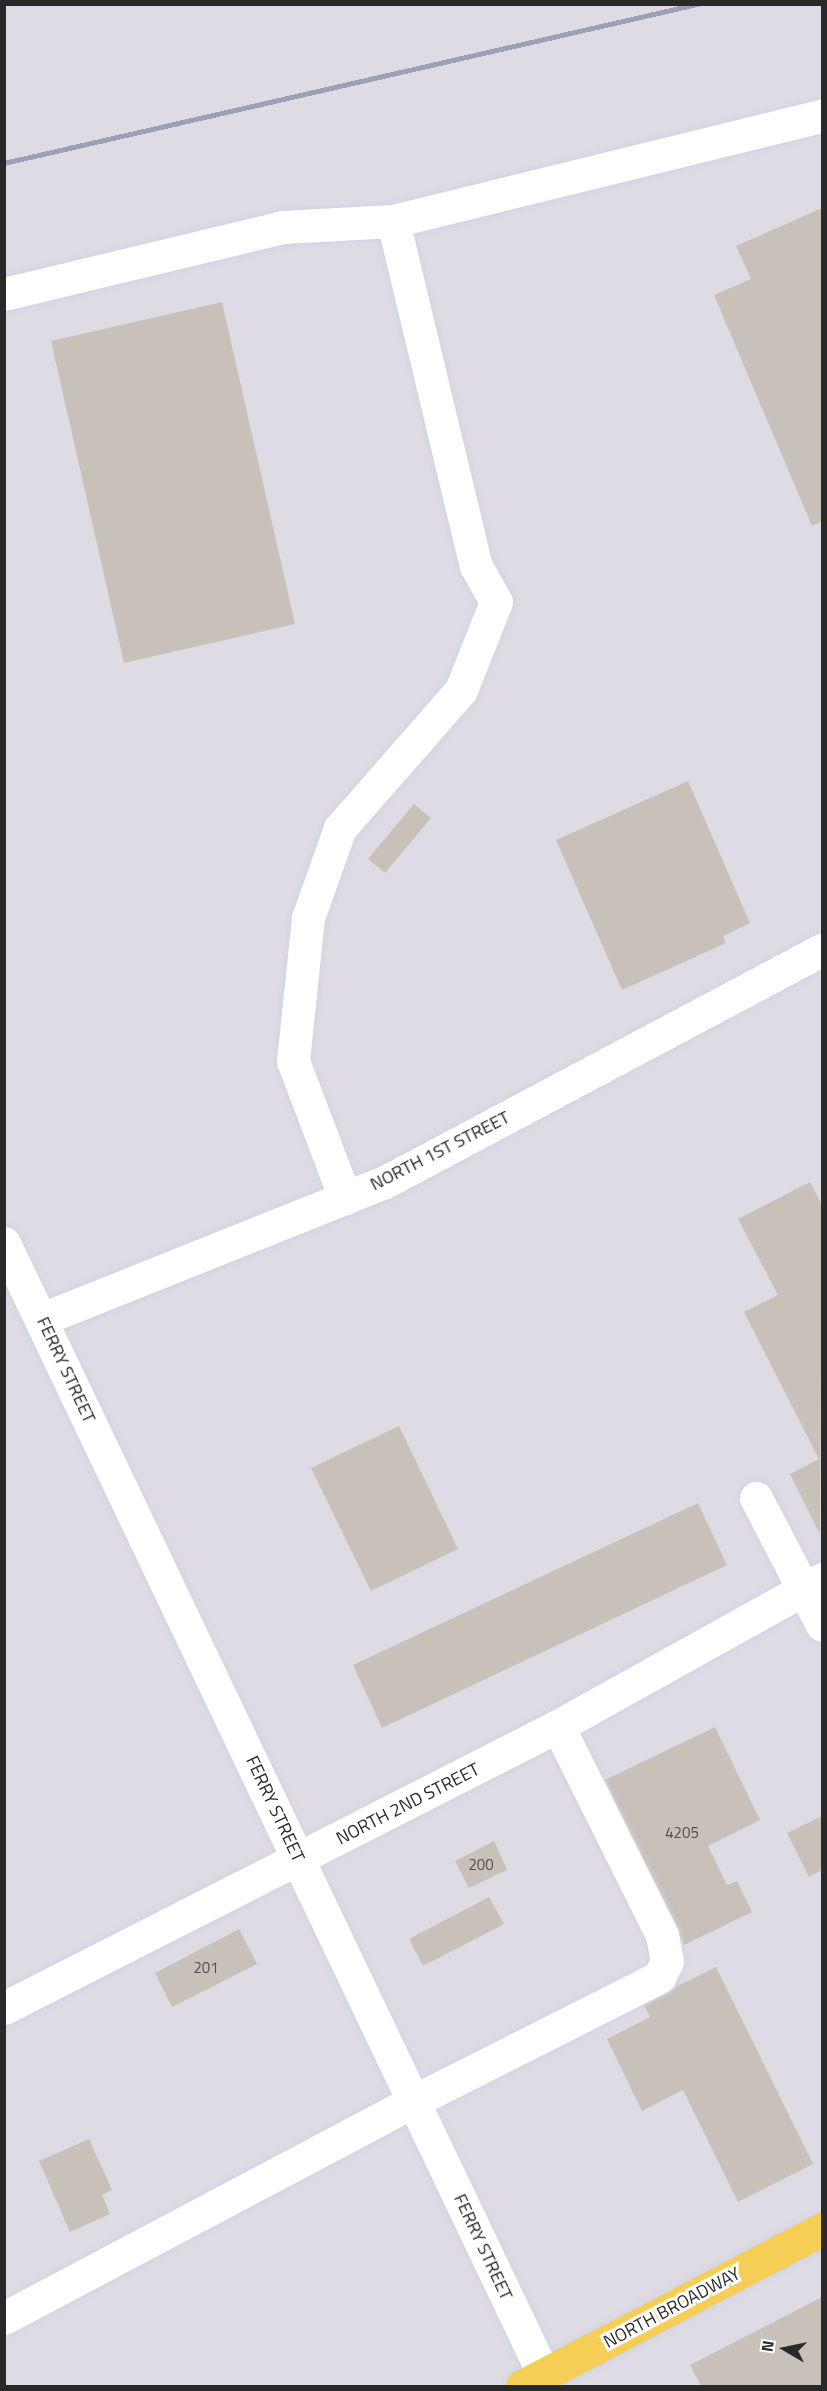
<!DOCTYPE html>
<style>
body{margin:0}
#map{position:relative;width:827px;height:2391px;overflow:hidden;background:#ece4da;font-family:"Titillium Web",sans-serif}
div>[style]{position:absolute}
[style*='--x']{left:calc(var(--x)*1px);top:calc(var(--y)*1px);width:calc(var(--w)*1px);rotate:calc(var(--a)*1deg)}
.industrial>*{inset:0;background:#dedbe4}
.building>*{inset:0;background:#c7c1ba}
.roads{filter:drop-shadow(0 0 2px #cfd4e3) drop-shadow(0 0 2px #cfd4e3)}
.minor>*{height:33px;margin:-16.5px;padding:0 16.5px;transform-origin:16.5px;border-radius:16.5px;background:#fff}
.major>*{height:33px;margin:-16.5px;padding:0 16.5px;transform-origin:16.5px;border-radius:16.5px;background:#f6cd55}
.rail>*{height:4.5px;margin:-2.25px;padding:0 2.25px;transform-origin:2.25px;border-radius:2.25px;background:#9da1b5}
span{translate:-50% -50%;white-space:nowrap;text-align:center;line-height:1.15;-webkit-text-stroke:6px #fff;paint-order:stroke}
.number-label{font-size:15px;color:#504f4d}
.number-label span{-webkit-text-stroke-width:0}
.street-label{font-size:18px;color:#292929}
.frame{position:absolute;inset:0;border:6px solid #292929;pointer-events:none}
.north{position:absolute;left:755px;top:2319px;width:60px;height:60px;-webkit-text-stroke:4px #fff;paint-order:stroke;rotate:279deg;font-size:16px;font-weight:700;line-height:24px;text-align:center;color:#292929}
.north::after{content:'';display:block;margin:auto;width:21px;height:27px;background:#292929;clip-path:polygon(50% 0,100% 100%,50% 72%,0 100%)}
</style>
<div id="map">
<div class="industrial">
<i style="clip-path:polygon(5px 5px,822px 5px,822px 2386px,5px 2386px)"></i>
</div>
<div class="building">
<i style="clip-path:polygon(822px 208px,822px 521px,812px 526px,714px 295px,751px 279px,736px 246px)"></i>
<i style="clip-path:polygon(222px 302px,295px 624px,124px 663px,51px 341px)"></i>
<i style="clip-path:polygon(688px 781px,750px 923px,723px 936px,726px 943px,622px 990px,556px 840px)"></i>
<i style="clip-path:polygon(414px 804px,431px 818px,385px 873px,368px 859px)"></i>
<i style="clip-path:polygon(810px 1182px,822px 1205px,820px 1534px,790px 1474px,819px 1459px,744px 1312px,778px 1295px,738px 1219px)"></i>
<i style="clip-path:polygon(399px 1426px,458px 1549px,371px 1591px,311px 1468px)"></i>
<i style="clip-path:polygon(698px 1503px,727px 1565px,382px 1728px,353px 1665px)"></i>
<i style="clip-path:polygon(715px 1727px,760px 1820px,708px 1846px,727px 1885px,737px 1881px,752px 1912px,684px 1945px,605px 1780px)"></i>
<i style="clip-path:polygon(822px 1816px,822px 1870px,809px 1877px,787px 1833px)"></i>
<i style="clip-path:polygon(494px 1841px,507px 1870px,469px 1888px,455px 1861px)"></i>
<i style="clip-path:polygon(489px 1897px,504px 1924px,423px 1966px,409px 1939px)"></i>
<i style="clip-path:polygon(239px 1929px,257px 1964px,172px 2007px,155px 1973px)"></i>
<i style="clip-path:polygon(716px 1967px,813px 2164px,738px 2202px,683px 2090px,642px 2111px,607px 2039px,650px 2017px,643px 2003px)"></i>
<i style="clip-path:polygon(89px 2139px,112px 2190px,102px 2195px,110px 2214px,70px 2232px,39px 2161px)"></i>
<i style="clip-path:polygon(822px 2297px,822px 2386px,701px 2386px,690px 2365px)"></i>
</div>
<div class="roads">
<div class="minor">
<i style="--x:393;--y:221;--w:442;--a:-13.8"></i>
<i style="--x:4;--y:294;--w:287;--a:-13.5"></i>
<i style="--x:283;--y:227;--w:110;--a:-3.1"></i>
<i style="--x:393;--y:221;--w:355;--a:76.5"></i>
<i style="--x:476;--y:566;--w:41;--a:60.9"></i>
<i style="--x:496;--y:602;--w:95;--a:111.7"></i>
<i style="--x:461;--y:690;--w:184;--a:131.2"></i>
<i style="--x:340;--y:828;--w:96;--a:109.6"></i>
<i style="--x:308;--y:918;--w:144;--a:96"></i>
<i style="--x:293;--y:1061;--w:147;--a:69.2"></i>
<i style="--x:4;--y:1243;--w:1254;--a:64.5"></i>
<i style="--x:42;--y:1319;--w:369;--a:-21.8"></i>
<i style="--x:385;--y:1182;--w:495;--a:-28"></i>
<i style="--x:756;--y:1498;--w:143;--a:62.5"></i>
<i style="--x:4;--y:2008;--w:622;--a:-26.98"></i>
<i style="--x:558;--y:1726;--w:302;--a:-29.1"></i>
<i style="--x:4;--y:2318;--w:464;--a:-27.9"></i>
<i style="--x:414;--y:2101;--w:275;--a:-26.8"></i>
<i style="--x:659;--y:1977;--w:18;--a:-63"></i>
<i style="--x:667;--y:1961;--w:26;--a:-101"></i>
<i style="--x:662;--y:1935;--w:233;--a:-116.5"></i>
</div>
<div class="major">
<i style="--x:522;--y:2386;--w:339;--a:-27.6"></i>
</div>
</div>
<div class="rail">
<i style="--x:4;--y:163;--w:711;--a:-12.92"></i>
</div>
<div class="number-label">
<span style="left:682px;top:1833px">4205</span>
<span style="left:481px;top:1865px">200</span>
<span style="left:206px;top:1968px">201</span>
</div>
<div class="street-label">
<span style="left:440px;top:1151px;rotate:-27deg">NORTH 1ST STREET</span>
<span style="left:66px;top:1370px;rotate:65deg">FERRY STREET</span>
<span style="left:408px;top:1804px;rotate:-27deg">NORTH 2ND STREET</span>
<span style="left:275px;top:1809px;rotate:65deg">FERRY STREET</span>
<span style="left:483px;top:2247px;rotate:65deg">FERRY STREET</span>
<span style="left:672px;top:2308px;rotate:-28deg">NORTH BROADWAY</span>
</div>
<div class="frame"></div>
<div class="north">N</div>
</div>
